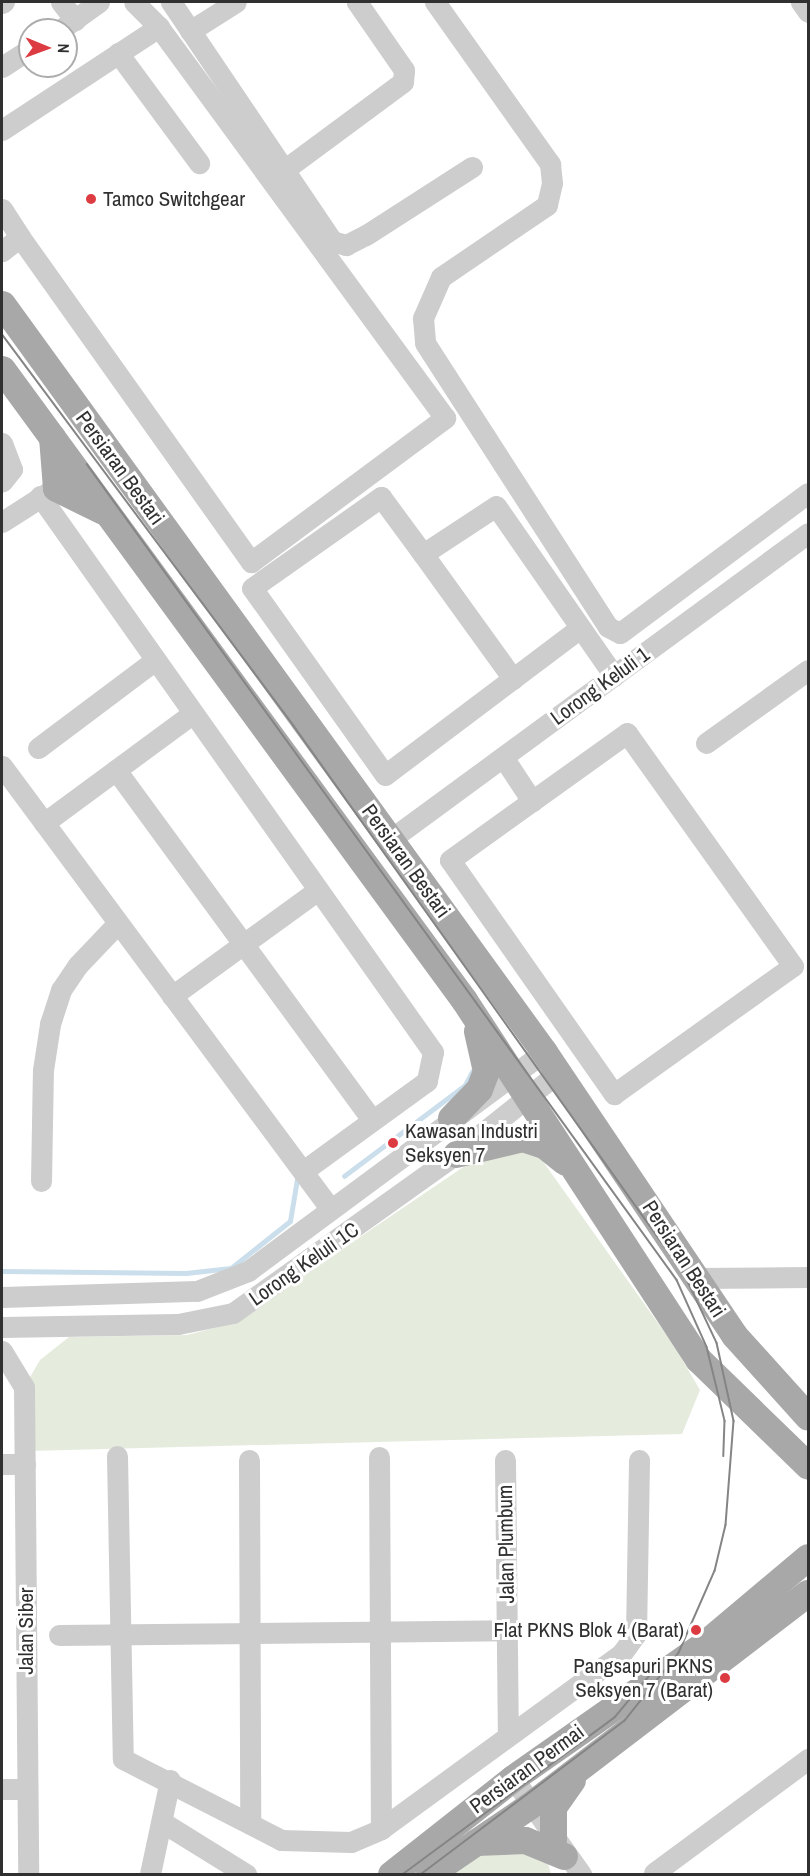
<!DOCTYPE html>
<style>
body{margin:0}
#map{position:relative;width:810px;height:1876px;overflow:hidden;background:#fff;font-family:"Archivo Narrow",sans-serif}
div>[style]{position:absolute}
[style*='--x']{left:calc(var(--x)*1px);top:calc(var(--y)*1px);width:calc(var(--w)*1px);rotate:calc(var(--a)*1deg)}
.green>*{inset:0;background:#e5ecde}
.stream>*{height:4.5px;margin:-2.25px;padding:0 2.25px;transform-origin:2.25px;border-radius:2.25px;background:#cbdeeb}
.minor>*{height:21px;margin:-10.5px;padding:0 10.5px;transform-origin:10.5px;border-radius:10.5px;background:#cdcdcd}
.major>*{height:27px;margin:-13.5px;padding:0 13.5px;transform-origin:13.5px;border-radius:13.5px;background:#a8a8a8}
.tram>*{height:1.5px;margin:-0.75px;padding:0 0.75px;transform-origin:0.75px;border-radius:0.75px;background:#858585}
.dots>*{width:16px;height:16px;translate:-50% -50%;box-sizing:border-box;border:3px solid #fff;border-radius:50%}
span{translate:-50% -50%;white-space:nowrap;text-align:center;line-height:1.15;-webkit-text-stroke:6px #fff;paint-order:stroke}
.poi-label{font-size:21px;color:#303030}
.left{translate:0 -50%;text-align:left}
.right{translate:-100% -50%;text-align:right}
.street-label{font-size:21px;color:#303030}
.frame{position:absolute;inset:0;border:3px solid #303030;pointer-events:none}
.north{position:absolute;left:18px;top:18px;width:60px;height:60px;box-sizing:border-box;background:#fff;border:2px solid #acacac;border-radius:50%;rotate:91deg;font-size:16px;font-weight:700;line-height:24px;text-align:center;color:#303030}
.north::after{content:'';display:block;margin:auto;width:21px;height:27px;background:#dd3b42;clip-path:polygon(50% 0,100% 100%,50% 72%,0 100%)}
</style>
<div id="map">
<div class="green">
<i style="clip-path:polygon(503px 1149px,537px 1153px,675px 1347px,700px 1390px,682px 1434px,30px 1451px,29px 1379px,40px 1360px,69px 1337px,187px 1335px,233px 1323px,484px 1153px)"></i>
<i style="clip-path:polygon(494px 1845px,547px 1860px,551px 1874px,445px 1874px)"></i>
</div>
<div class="stream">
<i style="--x:344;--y:1176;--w:151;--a:-36.9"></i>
<i style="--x:465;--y:1085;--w:15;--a:-62"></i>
<i style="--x:2;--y:1271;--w:184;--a:0.6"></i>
<i style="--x:186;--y:1273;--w:45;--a:-6.3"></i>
<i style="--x:231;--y:1268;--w:75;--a:-38.5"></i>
<i style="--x:290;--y:1221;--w:43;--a:-80.5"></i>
</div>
<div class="minor">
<i style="--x:61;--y:2;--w:23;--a:52"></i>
<i style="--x:171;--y:2;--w:288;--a:56"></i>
<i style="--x:332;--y:241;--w:15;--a:16"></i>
<i style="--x:346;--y:245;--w:22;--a:-27"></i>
<i style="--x:366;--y:235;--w:126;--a:-32.7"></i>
<i style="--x:435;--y:2;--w:199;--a:54.6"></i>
<i style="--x:550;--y:164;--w:19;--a:84"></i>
<i style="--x:552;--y:183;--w:23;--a:103"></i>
<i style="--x:547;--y:205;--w:128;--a:145.8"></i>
<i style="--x:441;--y:277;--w:45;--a:113.7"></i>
<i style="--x:423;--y:318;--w:25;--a:85"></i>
<i style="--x:425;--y:343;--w:338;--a:57.2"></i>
<i style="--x:608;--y:627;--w:13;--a:27"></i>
<i style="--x:620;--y:633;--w:234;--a:-36.7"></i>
<i style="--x:801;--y:2;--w:12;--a:55"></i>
<i style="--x:2;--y:3;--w:2;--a:-27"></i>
<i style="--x:60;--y:30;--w:48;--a:-35.7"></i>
<i style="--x:190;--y:31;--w:54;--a:-32.2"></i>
<i style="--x:118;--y:53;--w:137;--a:53.6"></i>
<i style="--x:2;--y:67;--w:33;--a:-33"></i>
<i style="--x:2;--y:130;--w:188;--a:-33.3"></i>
<i style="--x:284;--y:170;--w:148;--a:-36.5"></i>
<i style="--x:403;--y:82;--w:12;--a:-85"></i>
<i style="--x:404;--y:70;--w:83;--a:-124.7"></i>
<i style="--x:2;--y:209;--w:33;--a:57"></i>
<i style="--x:20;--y:237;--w:23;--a:142"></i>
<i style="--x:20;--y:237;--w:399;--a:54.6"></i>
<i style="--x:251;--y:562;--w:242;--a:-36.6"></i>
<i style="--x:445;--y:418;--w:484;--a:-126.2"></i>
<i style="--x:159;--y:27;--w:35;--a:-135"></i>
<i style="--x:2;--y:443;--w:28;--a:69"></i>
<i style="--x:12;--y:469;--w:16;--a:128"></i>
<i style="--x:40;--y:496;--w:681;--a:54.75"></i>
<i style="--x:433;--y:1052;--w:30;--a:102"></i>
<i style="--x:427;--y:1081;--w:153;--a:144"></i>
<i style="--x:2;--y:522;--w:59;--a:-32.6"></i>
<i style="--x:423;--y:554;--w:154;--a:54.2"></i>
<i style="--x:580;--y:628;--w:244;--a:143"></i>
<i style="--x:385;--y:775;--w:229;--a:-125.4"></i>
<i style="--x:252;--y:588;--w:158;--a:-35.2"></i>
<i style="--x:381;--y:497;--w:71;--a:53.6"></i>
<i style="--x:423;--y:554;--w:87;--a:-33.3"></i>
<i style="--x:496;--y:506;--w:207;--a:55.2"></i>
<i style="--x:706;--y:743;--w:125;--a:-35.6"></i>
<i style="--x:38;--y:748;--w:146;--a:-36.9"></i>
<i style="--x:503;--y:757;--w:53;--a:56.6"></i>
<i style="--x:532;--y:801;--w:101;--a:144.3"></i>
<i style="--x:450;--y:860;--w:286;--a:55"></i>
<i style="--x:614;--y:1094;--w:220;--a:-35.6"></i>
<i style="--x:793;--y:966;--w:286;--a:-125.5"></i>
<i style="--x:627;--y:733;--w:117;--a:144.4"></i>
<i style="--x:2;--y:766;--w:549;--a:53.44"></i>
<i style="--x:116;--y:770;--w:434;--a:53.8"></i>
<i style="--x:44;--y:823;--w:185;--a:-36.4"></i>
<i style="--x:391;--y:839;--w:517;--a:-36.27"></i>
<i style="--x:172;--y:996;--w:180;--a:-36"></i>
<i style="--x:41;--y:1181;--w:111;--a:-89"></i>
<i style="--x:43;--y:1070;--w:47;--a:-81.3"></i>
<i style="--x:50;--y:1024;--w:36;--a:-72"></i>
<i style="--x:61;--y:990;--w:30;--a:-56"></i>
<i style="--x:78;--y:965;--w:58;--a:-46.4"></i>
<i style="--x:695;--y:1278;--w:113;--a:-0.5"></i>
<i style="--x:2;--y:1297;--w:195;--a:-1.8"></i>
<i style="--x:197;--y:1291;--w:55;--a:-21.4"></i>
<i style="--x:248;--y:1271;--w:368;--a:-36.5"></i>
<i style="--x:2;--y:1327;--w:176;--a:-1"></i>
<i style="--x:178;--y:1324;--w:56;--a:-11.3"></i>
<i style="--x:233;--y:1313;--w:274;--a:-35.5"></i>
<i style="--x:456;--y:1154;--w:130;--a:-38.5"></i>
<i style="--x:2;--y:1351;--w:42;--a:58.6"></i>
<i style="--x:24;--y:1387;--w:487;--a:89.5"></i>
<i style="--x:117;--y:1456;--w:303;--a:88.9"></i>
<i style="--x:123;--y:1759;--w:178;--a:27.1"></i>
<i style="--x:281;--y:1840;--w:70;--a:1.6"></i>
<i style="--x:351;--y:1842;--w:33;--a:-23"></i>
<i style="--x:381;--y:1829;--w:298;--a:-36.1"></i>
<i style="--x:622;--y:1653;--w:24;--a:-54"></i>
<i style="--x:636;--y:1634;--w:174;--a:-89"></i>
<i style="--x:379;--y:1457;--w:372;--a:89.7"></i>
<i style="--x:249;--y:1460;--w:364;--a:89.8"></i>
<i style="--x:505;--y:1460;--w:276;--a:89.4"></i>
<i style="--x:2;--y:1464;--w:23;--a:0"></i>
<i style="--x:59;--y:1635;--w:448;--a:-0.6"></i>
<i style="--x:513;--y:1778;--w:118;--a:54.7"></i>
<i style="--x:2;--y:1789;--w:25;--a:0"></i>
<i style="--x:162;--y:1822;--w:99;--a:31.8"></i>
<i style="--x:654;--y:1873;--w:192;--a:-36.5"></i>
<i style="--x:150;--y:1874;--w:96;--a:-78"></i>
</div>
<div class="major">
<i style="--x:2;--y:304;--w:924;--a:54.07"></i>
<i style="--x:544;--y:1052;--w:341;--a:56.1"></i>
<i style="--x:734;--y:1335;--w:110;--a:47.9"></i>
<i style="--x:2;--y:369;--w:782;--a:53.79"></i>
<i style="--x:464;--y:1000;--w:429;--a:56.9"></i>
<i style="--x:698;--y:1359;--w:153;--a:44.2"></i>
<i style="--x:52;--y:437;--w:51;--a:85.5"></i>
<i style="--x:56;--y:488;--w:52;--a:26.1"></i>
<i style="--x:451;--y:1118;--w:40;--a:-46"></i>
<i style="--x:479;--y:1089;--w:19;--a:-69"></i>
<i style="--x:486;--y:1071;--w:41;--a:-102.7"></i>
<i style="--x:456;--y:1154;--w:68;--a:-13.6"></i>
<i style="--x:522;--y:1138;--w:23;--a:18"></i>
<i style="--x:544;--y:1145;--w:26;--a:39"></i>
<i style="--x:553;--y:1839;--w:32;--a:-90"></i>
<i style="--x:553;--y:1807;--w:33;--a:-55"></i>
<i style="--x:476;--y:1842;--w:49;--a:-2.3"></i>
<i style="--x:525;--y:1840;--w:42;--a:22.3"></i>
<i style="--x:391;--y:1874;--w:155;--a:-38.2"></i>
<i style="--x:513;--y:1778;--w:232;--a:-35"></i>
<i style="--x:703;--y:1645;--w:137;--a:-40"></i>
<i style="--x:429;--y:1874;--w:121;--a:-34.2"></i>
<i style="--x:529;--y:1806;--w:351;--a:-37.4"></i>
</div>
<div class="tram">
<i style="--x:2;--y:334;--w:489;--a:53.3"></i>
<i style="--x:294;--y:726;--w:674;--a:54.54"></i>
<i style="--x:685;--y:1275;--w:75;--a:64.8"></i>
<i style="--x:717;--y:1343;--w:80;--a:77.7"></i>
<i style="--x:734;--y:1421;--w:104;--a:94.4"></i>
<i style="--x:726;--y:1525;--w:47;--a:103.4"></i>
<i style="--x:715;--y:1571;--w:90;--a:113.7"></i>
<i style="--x:679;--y:1653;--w:87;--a:128.5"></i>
<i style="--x:625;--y:1721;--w:254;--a:143"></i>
<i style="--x:87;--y:464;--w:1007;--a:54.13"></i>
<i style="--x:677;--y:1280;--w:73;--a:65.9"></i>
<i style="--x:707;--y:1347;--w:76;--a:76.3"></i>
<i style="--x:725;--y:1421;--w:35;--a:92"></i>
<i style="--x:403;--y:1874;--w:264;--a:-36.5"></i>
<i style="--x:615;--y:1717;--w:62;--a:-50.2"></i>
</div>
<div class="dots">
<i style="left:91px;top:199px;background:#dd3b42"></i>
<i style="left:393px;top:1143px;background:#dd3b42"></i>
<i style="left:696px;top:1630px;background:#dd3b42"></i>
<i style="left:725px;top:1678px;background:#dd3b42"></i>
</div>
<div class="poi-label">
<span class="left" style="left:103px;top:199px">Tamco Switchgear</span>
<span class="left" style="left:405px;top:1143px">Kawasan Industri<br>Seksyen 7</span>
<span class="right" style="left:684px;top:1630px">Flat PKNS Blok 4 (Barat)</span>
<span class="right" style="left:713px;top:1678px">Pangsapuri PKNS<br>Seksyen 7 (Barat)</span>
</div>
<div class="street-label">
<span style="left:120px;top:468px;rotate:54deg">Persiaran Bestari</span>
<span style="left:600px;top:686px;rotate:-36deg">Lorong Keluli 1</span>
<span style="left:406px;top:861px;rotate:54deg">Persiaran Bestari</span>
<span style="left:684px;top:1259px;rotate:57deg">Persiaran Bestari</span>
<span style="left:304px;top:1264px;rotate:-35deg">Lorong Keluli 1C</span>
<span style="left:506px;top:1544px;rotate:-91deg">Jalan Plumbum</span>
<span style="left:26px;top:1631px;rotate:-90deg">Jalan Siber</span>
<span style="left:527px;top:1769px;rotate:-36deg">Persiaran Permai</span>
</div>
<div class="frame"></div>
<div class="north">N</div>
</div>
